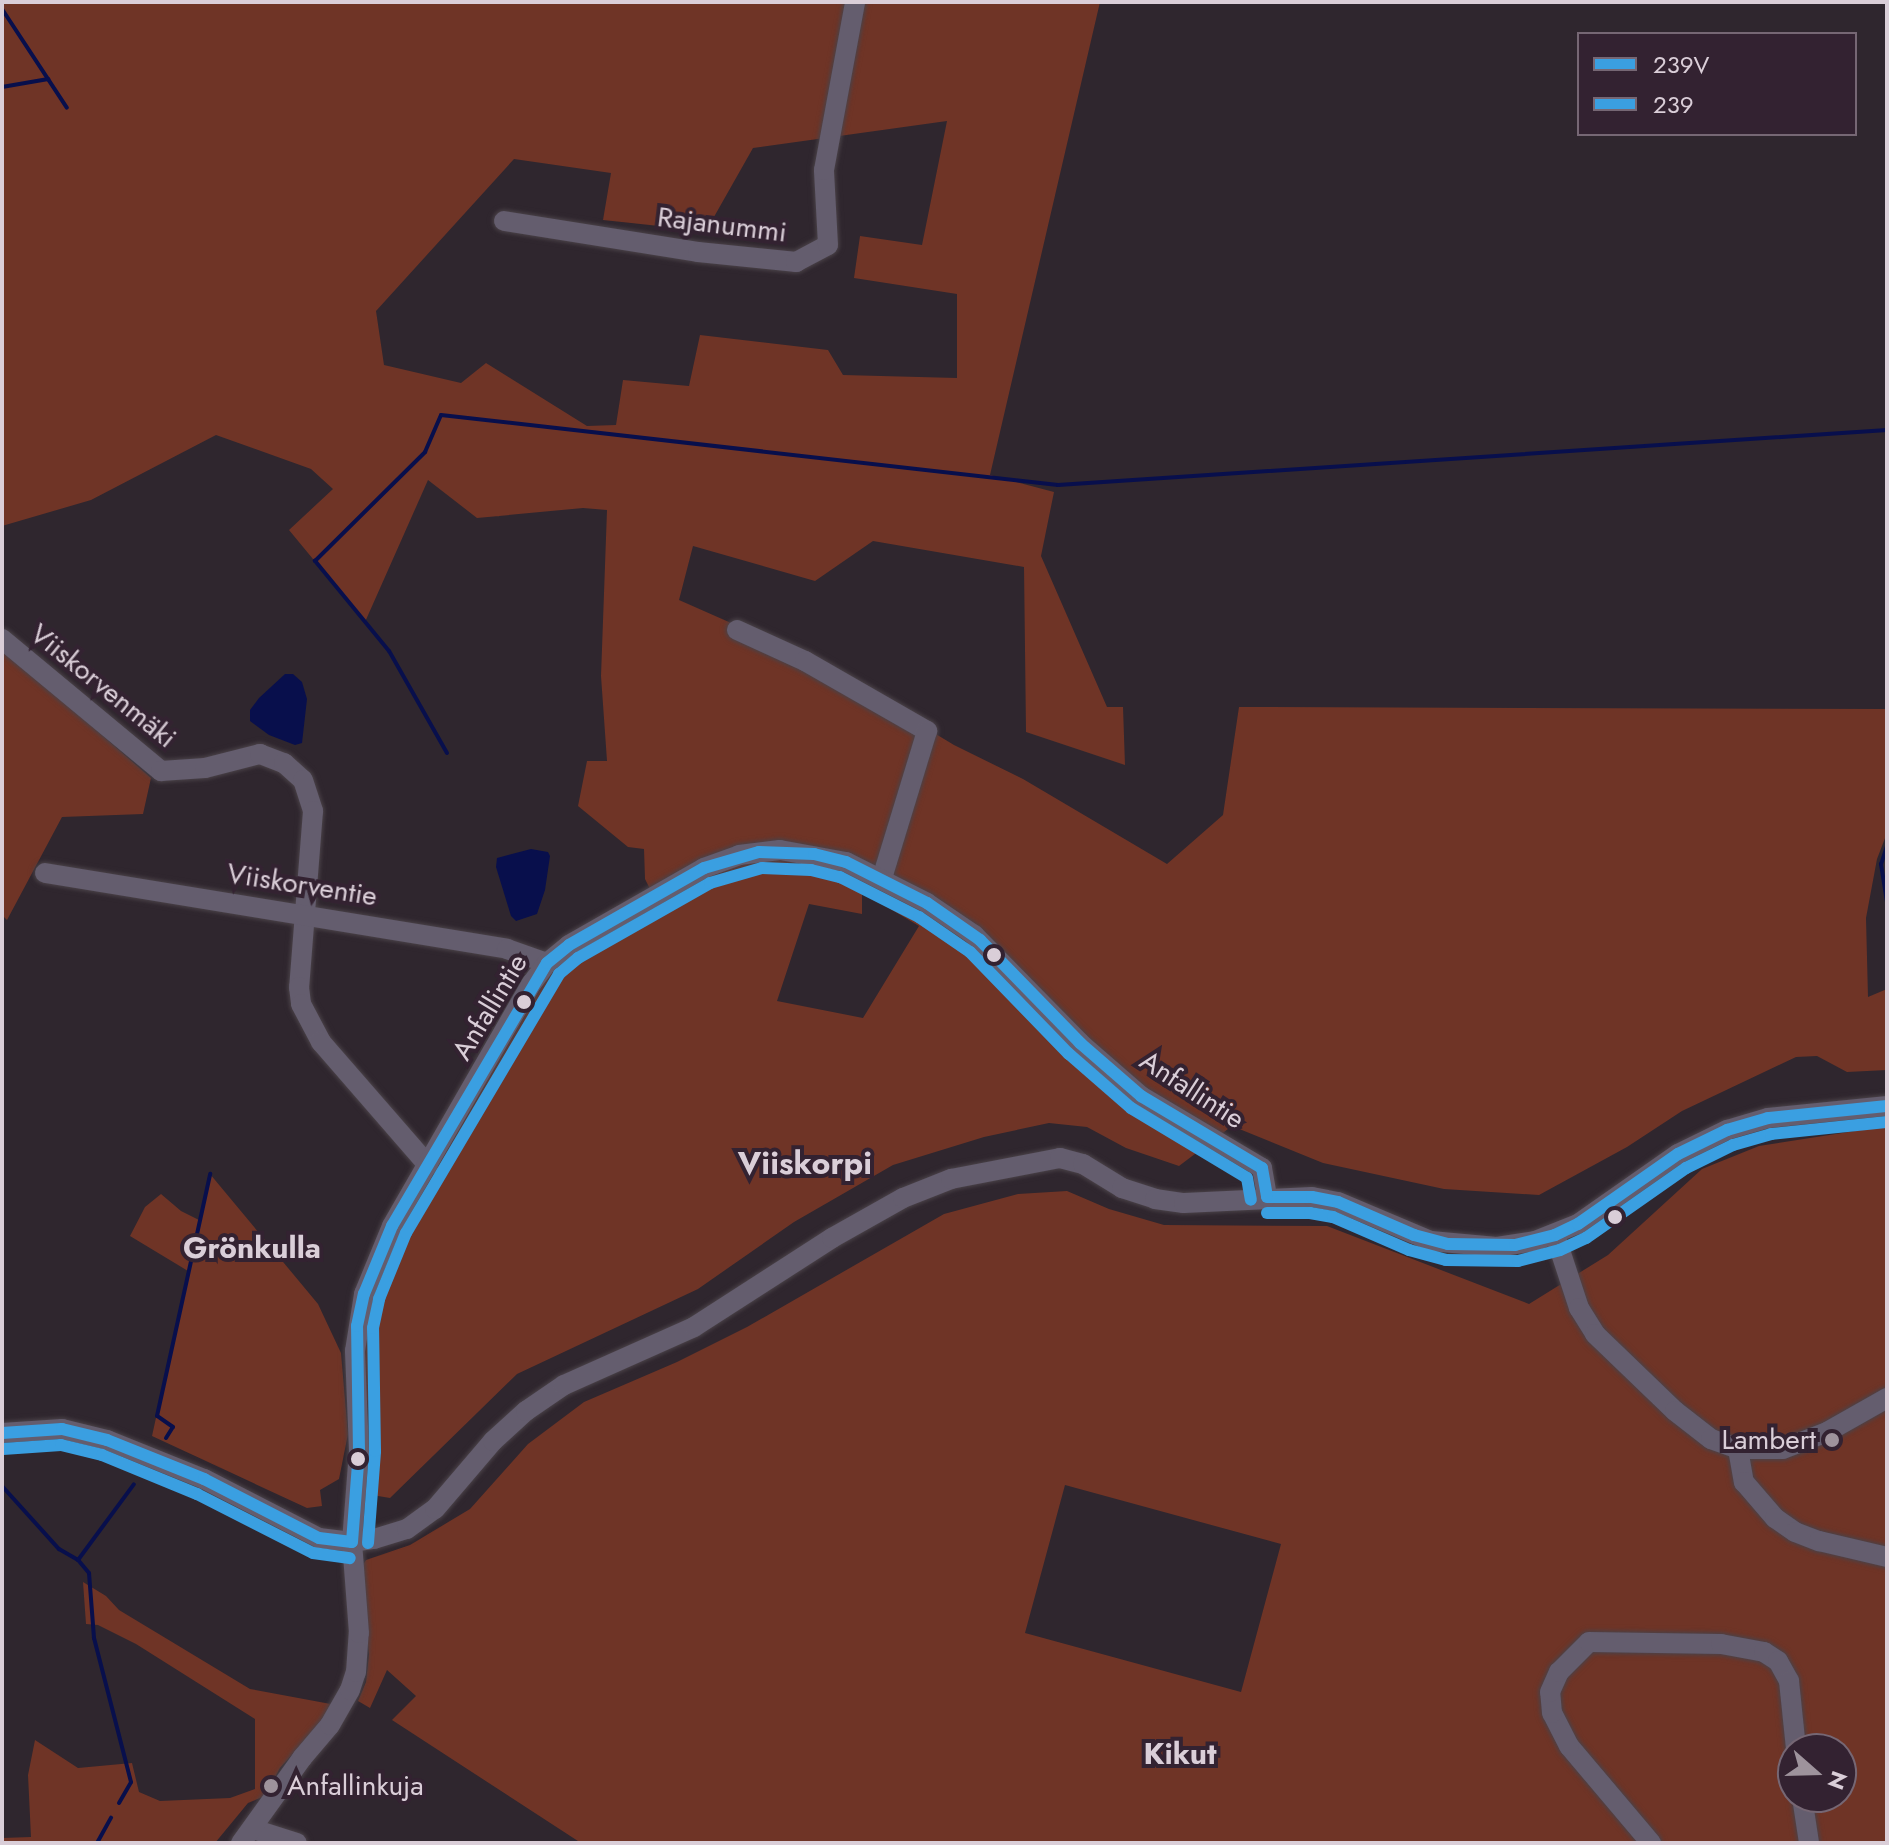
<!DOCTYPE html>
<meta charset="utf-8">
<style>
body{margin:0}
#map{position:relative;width:1889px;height:1845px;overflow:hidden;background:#2f262e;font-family:Jost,sans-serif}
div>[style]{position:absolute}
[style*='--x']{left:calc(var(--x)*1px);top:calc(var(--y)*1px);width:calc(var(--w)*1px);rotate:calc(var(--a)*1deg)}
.green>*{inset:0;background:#6f3426}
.water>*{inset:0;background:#080f4c}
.stream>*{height:4px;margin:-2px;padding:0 2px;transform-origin:2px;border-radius:2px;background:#080f4c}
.roads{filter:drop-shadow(0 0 2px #4a4248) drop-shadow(0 0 2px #4a4248)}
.minor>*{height:20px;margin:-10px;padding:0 10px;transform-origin:10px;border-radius:10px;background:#645d6e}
.bus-1>*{height:12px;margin:-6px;padding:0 6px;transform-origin:6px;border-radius:6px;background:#3a9fe1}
.bus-2>*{height:12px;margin:-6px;padding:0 6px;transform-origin:6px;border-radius:6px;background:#3a9fe1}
.dots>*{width:22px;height:22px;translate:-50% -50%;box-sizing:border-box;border:4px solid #332231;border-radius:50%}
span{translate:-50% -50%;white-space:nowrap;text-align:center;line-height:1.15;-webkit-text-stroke:8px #332231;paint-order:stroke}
.street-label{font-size:28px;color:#daced8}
.poi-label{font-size:28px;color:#daced8}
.right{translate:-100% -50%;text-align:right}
.left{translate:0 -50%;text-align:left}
.neighbourhood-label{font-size:30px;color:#daced8;font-weight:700}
.quarter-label{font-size:32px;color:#daced8;font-weight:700}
.frame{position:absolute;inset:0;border:4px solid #daced8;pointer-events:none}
.legend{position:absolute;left:1577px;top:32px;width:280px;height:104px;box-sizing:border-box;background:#332231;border:2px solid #766774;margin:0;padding:10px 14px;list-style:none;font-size:24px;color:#daced8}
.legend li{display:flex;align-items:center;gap:16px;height:40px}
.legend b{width:40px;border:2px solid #766774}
.north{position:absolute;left:1777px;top:1733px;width:80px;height:80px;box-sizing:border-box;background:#332231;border:2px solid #766774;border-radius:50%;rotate:110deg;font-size:22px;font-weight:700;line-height:32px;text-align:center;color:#daced8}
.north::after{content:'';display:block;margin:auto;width:28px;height:36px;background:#9e939c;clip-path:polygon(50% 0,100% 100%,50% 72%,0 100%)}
</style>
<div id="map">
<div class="green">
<i style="clip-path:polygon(evenodd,2px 2px,1100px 2px,990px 475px,1054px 492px,1041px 556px,1107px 707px,1123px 707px,1125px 765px,1026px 732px,1024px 567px,873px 541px,815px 581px,693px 546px,679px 600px,808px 657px,954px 745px,1023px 779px,1167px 864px,1223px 815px,1239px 707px,1887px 709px,1887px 833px,1877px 859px,1866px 918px,1868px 997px,1887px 989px,1887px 1070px,1847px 1072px,1817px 1056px,1796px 1057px,1682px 1111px,1627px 1147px,1539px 1195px,1444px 1189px,1323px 1163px,1232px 1126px,1179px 1166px,1126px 1148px,1087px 1127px,1049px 1123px,984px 1137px,893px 1165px,794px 1222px,698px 1289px,517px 1374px,390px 1498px,366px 1494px,369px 1411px,362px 1371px,370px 1310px,402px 1226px,552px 969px,657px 903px,645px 879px,644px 849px,628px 847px,578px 806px,587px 761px,607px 761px,601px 676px,607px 510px,583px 508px,477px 518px,428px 480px,365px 622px,289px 530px,333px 489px,311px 469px,216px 435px,91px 500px,2px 526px,2px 2px,947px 121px,922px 245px,860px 236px,854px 278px,957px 294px,957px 378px,843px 375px,828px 350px,700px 335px,689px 386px,623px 380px,616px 425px,587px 426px,486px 363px,461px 383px,384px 365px,376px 311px,514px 159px,611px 173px,603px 220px,706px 231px,753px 148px,947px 121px,2px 2px,862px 892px,919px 926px,863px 1018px,777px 1001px,809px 904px,862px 914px,862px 892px)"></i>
<i style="clip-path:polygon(2px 648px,151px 778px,143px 814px,62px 817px,7px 920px,2px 915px)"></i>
<i style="clip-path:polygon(evenodd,1887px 1126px,1887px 1843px,581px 1843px,392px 1720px,416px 1696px,387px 1670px,370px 1708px,358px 1701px,366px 1682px,369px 1654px,359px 1571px,366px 1560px,410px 1545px,470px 1509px,528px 1444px,584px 1402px,677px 1362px,747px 1327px,944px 1214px,1018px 1194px,1067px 1191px,1109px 1209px,1164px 1225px,1327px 1226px,1529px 1304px,1608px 1255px,1702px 1169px,1759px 1146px,1887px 1126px,1065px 1485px,1281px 1544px,1241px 1692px,1025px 1633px,1065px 1485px,1887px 1126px,1793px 1749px,1841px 1749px,1841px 1797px,1793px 1797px,1793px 1749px)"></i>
<i style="clip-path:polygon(210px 1174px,318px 1304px,341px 1353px,348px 1434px,339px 1479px,320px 1490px,322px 1506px,307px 1508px,152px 1436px,188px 1271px,130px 1236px,145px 1207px,161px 1194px,181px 1211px,199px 1220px)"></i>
<i style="clip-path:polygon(83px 1582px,106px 1596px,119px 1610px,250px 1689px,336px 1705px,280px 1768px,265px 1796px,248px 1803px,215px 1843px,2px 1843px,2px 1838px,31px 1837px,28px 1775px,35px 1740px,78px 1768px,132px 1763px,139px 1792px,160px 1801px,230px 1798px,255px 1789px,255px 1719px,136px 1644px,98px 1625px,86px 1624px)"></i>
</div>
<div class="water">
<i style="clip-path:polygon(285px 674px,293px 674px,302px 682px,307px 699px,302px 743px,295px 745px,269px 735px,250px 721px,250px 710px,259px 698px)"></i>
<i style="clip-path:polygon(531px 849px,548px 852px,550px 856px,545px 890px,537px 914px,516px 921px,511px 916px,496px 867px,497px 858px)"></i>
</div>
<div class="stream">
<i style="--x:2;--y:9;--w:118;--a:56.7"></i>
<i style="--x:2;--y:87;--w:47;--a:-9.9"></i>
<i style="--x:447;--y:753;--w:117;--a:-119.6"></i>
<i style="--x:389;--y:651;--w:117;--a:-129.4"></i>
<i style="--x:315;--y:561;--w:155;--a:-44.7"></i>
<i style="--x:425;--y:452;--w:40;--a:-66.6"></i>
<i style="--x:441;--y:415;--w:621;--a:6.47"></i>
<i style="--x:1058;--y:485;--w:831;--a:-3.8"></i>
<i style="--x:1887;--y:846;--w:19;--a:108"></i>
<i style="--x:1881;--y:864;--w:38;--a:81"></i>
<i style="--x:166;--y:1438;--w:13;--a:-58"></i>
<i style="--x:173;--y:1427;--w:19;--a:-145"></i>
<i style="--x:157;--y:1416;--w:248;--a:-77.6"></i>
<i style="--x:2;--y:1486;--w:85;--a:47.9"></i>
<i style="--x:59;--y:1549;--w:22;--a:30"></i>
<i style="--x:119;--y:1803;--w:24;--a:-60"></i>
<i style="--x:131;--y:1782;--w:149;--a:-104.4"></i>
<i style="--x:94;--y:1638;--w:65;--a:-94.4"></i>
<i style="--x:89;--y:1573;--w:17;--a:-130"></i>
<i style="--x:78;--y:1560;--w:94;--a:-53.6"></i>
<i style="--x:97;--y:1843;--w:29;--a:-61"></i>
</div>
<div class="roads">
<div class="minor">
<i style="--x:504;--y:221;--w:196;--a:9.1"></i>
<i style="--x:698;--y:252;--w:99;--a:5.8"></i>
<i style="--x:796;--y:262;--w:36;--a:-28"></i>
<i style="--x:828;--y:245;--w:75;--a:-93.1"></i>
<i style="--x:824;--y:170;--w:171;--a:-79.5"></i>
<i style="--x:737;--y:630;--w:75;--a:24.5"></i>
<i style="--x:805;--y:661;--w:141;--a:29.8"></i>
<i style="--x:927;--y:731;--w:154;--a:107"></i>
<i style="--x:2;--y:639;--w:207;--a:39.7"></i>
<i style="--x:161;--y:771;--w:44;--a:-3.9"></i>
<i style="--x:205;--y:768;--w:57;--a:-14.3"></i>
<i style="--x:260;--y:754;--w:26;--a:21"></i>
<i style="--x:284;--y:763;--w:25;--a:42"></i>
<i style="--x:303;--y:780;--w:33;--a:72"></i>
<i style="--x:313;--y:811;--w:177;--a:94.5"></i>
<i style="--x:299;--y:987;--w:17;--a:83"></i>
<i style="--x:301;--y:1004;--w:43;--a:62.2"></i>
<i style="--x:321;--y:1042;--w:163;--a:49"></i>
<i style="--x:45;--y:873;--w:468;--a:9.3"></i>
<i style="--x:507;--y:949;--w:42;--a:19.3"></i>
<i style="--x:1555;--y:1235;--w:77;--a:71.8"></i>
<i style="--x:1579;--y:1308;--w:31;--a:58"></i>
<i style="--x:1595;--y:1334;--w:111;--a:43.9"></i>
<i style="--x:1675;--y:1411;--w:46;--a:37.9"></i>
<i style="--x:1711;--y:1439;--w:29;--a:20"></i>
<i style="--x:1738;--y:1449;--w:45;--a:0"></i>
<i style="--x:1783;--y:1449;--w:47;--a:-21.1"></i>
<i style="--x:1827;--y:1432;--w:69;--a:-29.5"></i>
<i style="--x:2;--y:1433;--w:60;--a:-3.8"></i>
<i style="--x:62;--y:1429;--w:46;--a:13.7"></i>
<i style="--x:107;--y:1440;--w:105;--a:21.9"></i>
<i style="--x:204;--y:1479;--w:129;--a:27.2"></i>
<i style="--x:319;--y:1538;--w:33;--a:7"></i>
<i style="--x:352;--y:1542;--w:22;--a:-8"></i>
<i style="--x:374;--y:1539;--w:34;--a:-17"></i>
<i style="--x:407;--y:1529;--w:34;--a:-36"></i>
<i style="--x:435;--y:1509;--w:89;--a:-49.5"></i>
<i style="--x:493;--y:1441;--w:45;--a:-42.3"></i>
<i style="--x:526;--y:1411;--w:46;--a:-34.4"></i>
<i style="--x:564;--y:1385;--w:142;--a:-24"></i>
<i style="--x:694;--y:1327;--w:164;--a:-32.8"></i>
<i style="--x:832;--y:1238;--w:81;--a:-29.4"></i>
<i style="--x:903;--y:1198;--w:52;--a:-21.6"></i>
<i style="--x:951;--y:1179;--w:111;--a:-10.9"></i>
<i style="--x:1060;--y:1158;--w:24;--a:15"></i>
<i style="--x:1083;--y:1164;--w:46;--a:31.6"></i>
<i style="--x:1122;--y:1188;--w:35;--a:18"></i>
<i style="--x:1155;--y:1199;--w:29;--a:8"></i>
<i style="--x:1184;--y:1203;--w:128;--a:-2.7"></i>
<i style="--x:1312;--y:1197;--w:26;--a:11"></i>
<i style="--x:1338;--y:1202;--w:101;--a:22.8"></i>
<i style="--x:1431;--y:1241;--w:66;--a:5.2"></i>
<i style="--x:1497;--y:1247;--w:38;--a:-9"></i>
<i style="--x:1535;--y:1241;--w:46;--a:-21.6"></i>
<i style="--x:1578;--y:1224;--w:122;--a:-35"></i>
<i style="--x:1678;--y:1154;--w:55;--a:-26.1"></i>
<i style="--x:1727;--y:1130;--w:43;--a:-16.3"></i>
<i style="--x:1768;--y:1118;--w:120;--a:-5.8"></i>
<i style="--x:1738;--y:1449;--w:34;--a:80"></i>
<i style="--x:1744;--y:1482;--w:48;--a:49.3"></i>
<i style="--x:1775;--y:1518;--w:24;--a:35"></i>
<i style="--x:1795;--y:1532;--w:26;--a:21"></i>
<i style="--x:1819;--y:1541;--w:70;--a:13.2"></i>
<i style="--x:1802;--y:1797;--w:47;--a:81.3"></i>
<i style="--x:253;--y:1829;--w:46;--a:17.7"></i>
<i style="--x:241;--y:1843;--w:105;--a:-54.3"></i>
<i style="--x:302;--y:1758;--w:43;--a:-49.7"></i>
<i style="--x:330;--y:1725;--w:40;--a:-60.3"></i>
<i style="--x:350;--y:1690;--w:19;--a:-72"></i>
<i style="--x:356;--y:1672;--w:39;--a:-86"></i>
<i style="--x:359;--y:1633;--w:91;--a:-94.4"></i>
<i style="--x:352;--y:1542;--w:91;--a:-85.6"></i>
<i style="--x:359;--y:1451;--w:100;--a:-92.3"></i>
<i style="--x:355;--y:1351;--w:58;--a:-81"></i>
<i style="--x:364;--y:1294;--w:74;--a:-67.6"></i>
<i style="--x:392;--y:1226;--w:280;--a:-60.1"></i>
<i style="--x:532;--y:983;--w:25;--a:-53"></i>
<i style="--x:547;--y:963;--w:28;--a:-39"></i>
<i style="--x:569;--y:945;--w:155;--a:-29.7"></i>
<i style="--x:704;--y:868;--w:37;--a:-20"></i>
<i style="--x:739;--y:855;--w:41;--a:-7"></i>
<i style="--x:780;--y:850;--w:67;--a:10.3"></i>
<i style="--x:846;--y:862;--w:91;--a:26.8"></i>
<i style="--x:927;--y:903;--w:57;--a:34.2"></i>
<i style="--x:974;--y:935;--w:151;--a:45.5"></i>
<i style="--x:1080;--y:1043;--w:81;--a:41"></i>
<i style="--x:1141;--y:1096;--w:141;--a:30.8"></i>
<i style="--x:1262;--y:1168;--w:29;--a:80"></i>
<i style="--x:1651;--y:1843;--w:127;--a:-130.2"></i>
<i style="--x:1569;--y:1746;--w:37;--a:-117"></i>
<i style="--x:1552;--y:1713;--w:21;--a:-95"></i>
<i style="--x:1550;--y:1692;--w:22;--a:-66"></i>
<i style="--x:1559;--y:1672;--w:42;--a:-45"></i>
<i style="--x:1589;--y:1642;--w:132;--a:0.9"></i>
<i style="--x:1721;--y:1644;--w:44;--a:10.5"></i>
<i style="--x:1764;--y:1652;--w:17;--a:33"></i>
<i style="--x:1778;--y:1661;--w:23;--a:61"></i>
<i style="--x:1789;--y:1681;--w:68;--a:84.1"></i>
</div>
</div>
<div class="bus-1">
<i style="--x:1267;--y:1197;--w:45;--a:0"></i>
<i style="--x:1312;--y:1197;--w:26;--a:11"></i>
<i style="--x:1338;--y:1202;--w:83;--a:23.5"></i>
<i style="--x:1414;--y:1235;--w:35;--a:15"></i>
<i style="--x:1448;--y:1244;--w:67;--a:0.9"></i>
<i style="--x:1515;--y:1245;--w:41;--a:-14"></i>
<i style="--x:1555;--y:1235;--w:25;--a:-26"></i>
<i style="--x:1578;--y:1224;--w:122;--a:-35"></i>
<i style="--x:1678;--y:1154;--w:55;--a:-26.1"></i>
<i style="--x:1727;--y:1130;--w:43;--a:-16.3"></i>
<i style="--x:1768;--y:1118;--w:120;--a:-5.8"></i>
<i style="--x:2;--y:1433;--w:60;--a:-3.8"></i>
<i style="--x:62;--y:1429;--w:46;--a:13.7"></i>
<i style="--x:107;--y:1440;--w:105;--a:21.9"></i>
<i style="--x:204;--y:1479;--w:129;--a:27.2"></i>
<i style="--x:319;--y:1538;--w:33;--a:7"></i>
<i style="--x:352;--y:1542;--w:91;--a:-85.6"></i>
<i style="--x:359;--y:1451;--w:125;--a:-90.9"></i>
<i style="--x:357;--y:1326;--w:33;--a:-78"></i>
<i style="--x:364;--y:1294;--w:74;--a:-67.6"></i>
<i style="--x:392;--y:1226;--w:305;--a:-59.5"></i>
<i style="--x:547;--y:963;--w:28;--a:-39"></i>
<i style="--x:569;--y:945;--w:155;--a:-29.7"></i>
<i style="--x:704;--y:868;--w:57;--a:-16.2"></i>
<i style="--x:759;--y:852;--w:55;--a:2.1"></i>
<i style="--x:814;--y:854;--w:33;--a:14"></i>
<i style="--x:846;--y:862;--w:91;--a:26.8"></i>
<i style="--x:927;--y:903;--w:65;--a:34.9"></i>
<i style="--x:980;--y:940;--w:144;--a:45.8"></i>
<i style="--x:1080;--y:1043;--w:81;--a:41"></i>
<i style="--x:1141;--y:1096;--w:141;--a:30.8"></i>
<i style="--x:1262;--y:1168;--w:29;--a:80"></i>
</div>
<div class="bus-2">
<i style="--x:1267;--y:1213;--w:43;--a:0"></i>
<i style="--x:1310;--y:1213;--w:23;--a:10"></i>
<i style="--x:1333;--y:1217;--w:83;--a:23.5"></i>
<i style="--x:1409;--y:1250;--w:38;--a:15"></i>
<i style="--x:1446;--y:1260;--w:72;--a:0.8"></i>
<i style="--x:1518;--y:1261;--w:43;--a:-14.7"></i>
<i style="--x:1560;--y:1250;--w:29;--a:-25"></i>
<i style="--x:1586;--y:1238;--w:122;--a:-35"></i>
<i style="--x:1686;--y:1168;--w:52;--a:-26.1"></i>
<i style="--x:1733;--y:1145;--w:40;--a:-16"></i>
<i style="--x:1771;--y:1134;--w:117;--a:-5.9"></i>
<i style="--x:3;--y:1449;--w:58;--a:-3.9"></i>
<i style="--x:61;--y:1445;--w:42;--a:13.7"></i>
<i style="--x:102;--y:1455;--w:103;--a:22.3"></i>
<i style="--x:197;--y:1494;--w:130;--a:27"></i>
<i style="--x:313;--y:1553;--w:37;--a:8"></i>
<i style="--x:368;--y:1543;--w:92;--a:-85.6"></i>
<i style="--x:375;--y:1451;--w:123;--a:-90.9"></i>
<i style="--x:373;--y:1328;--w:30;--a:-78"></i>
<i style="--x:379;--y:1299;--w:71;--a:-67.8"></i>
<i style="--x:406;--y:1233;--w:301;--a:-59.4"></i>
<i style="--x:559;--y:974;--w:25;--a:-40"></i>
<i style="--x:578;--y:958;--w:152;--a:-29.6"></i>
<i style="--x:710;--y:883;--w:54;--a:-16.1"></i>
<i style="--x:762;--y:868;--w:49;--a:2.3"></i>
<i style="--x:811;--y:870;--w:30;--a:14"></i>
<i style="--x:840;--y:877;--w:89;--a:26.9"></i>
<i style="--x:919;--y:917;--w:62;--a:34.5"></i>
<i style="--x:970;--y:952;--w:142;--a:45.9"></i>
<i style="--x:1069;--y:1054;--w:82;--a:41.1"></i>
<i style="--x:1131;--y:1108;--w:135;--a:31.1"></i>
<i style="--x:1247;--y:1178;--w:22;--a:80"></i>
</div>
<div class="dots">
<i style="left:994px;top:955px;background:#daced8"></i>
<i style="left:524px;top:1002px;background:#daced8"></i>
<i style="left:1615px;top:1217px;background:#daced8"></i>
<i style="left:1832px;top:1440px;background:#9e939c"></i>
<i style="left:358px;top:1459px;background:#daced8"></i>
<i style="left:271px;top:1786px;background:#9e939c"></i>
</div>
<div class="street-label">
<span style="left:722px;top:225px;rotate:7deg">Rajanummi</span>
<span style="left:103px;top:686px;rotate:39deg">Viiskorvenmäki</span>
<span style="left:302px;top:885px;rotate:9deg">Viiskorventie</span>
<span style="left:490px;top:1007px;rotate:-59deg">Anfallintie</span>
<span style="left:1192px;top:1090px;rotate:33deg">Anfallintie</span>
</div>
<div class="poi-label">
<span class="right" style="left:1816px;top:1440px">Lambert</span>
<span class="left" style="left:287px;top:1786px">Anfallinkuja</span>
</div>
<div class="neighbourhood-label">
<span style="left:252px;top:1248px">Grönkulla</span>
<span style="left:1180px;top:1754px">Kikut</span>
</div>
<div class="quarter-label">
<span style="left:805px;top:1163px">Viiskorpi</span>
</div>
<div class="frame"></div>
<ul class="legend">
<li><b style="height:10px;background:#3a9fe1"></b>239V</li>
<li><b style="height:10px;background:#3a9fe1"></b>239</li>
</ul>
<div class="north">N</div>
</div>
